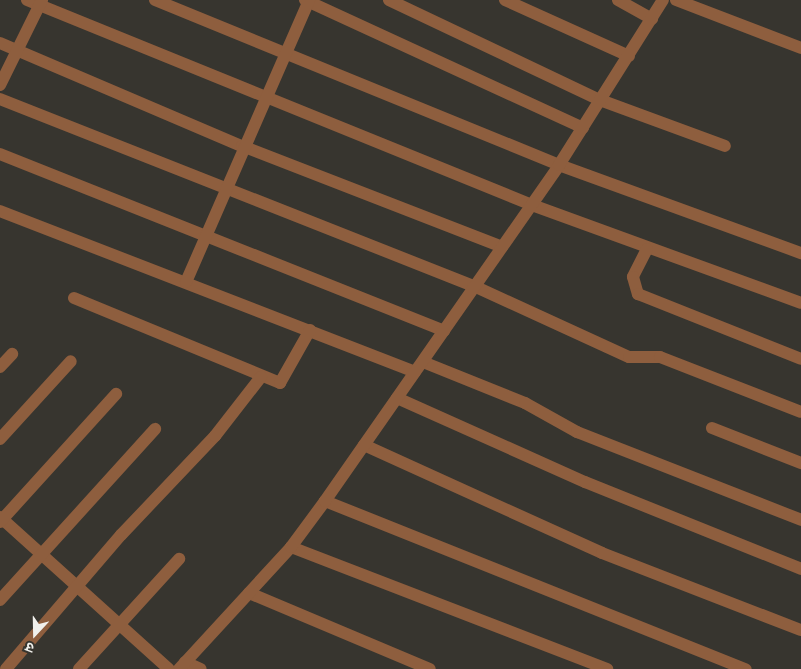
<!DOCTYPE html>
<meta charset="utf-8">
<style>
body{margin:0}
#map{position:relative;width:801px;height:669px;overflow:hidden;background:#37352f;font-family:Quicksand,"Noto Sans Devanagari",sans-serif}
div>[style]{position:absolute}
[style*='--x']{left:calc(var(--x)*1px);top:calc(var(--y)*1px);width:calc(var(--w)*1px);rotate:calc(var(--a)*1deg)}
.minor>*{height:12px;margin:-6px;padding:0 6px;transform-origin:6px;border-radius:6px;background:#8e5e3e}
span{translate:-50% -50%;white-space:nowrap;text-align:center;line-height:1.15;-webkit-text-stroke:4.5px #37352f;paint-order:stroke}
.north{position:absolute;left:10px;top:609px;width:50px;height:50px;-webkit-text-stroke:4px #37352f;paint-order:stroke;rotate:201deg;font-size:14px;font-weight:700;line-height:20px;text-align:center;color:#f1f0ec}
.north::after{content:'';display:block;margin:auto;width:18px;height:22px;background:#f1f0ec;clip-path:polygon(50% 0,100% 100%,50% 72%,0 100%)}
</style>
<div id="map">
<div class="minor">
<i style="--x:27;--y:0;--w:545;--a:22.09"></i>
<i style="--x:532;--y:205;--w:286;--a:20"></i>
<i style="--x:155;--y:0;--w:436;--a:22.2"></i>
<i style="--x:559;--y:165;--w:258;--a:20"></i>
<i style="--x:305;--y:0;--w:306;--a:24.7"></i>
<i style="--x:389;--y:0;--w:233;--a:25.4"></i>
<i style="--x:600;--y:100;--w:133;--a:20.2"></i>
<i style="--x:505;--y:0;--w:136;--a:24.3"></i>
<i style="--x:618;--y:0;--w:39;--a:29"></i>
<i style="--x:676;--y:0;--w:134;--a:21"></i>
<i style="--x:0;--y:43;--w:263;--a:23.1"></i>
<i style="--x:242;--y:146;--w:279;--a:21.2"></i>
<i style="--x:0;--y:85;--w:95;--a:-63.7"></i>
<i style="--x:0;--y:99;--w:512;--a:21.55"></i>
<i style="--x:476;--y:287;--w:168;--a:24.6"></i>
<i style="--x:629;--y:357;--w:31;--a:0"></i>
<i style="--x:660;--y:357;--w:151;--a:21.3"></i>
<i style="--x:0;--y:154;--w:478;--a:21.7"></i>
<i style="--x:0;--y:211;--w:445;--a:21.2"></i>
<i style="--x:647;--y:249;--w:31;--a:117"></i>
<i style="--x:633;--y:277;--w:18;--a:74"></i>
<i style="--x:638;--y:294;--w:175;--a:21.7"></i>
<i style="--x:186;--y:282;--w:308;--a:-66.4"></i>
<i style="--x:74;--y:298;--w:223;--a:22.4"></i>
<i style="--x:280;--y:383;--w:61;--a:-60.5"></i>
<i style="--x:423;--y:362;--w:110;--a:21.9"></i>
<i style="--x:525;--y:403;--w:60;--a:29.1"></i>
<i style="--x:577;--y:432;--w:241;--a:21.4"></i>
<i style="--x:0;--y:367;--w:18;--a:-47"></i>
<i style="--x:397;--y:398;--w:206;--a:24.1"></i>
<i style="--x:585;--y:482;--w:233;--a:21.9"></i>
<i style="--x:712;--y:428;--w:96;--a:21.5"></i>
<i style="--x:0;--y:439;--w:105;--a:-47.7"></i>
<i style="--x:364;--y:445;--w:261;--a:24.4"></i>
<i style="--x:602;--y:553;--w:213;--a:21.2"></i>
<i style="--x:325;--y:501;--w:453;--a:21.8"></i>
<i style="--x:0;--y:517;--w:227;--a:42"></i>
<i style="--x:0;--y:522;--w:173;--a:-47.8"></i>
<i style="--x:291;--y:547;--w:339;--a:21.1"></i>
<i style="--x:249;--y:593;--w:196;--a:22.8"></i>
<i style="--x:0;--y:600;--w:231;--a:-47.8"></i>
<i style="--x:185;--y:662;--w:17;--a:24"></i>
<i style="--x:6;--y:669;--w:177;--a:-49.4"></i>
<i style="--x:121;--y:535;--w:137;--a:-46.5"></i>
<i style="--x:215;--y:436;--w:75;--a:-52.1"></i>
<i style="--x:79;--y:669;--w:149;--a:-47.7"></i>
<i style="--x:179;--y:669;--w:166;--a:-47.4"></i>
<i style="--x:291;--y:547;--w:57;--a:-53.5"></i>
<i style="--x:325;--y:501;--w:409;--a:-55.1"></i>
<i style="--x:559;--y:165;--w:195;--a:-57.8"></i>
</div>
<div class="north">उ</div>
</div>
